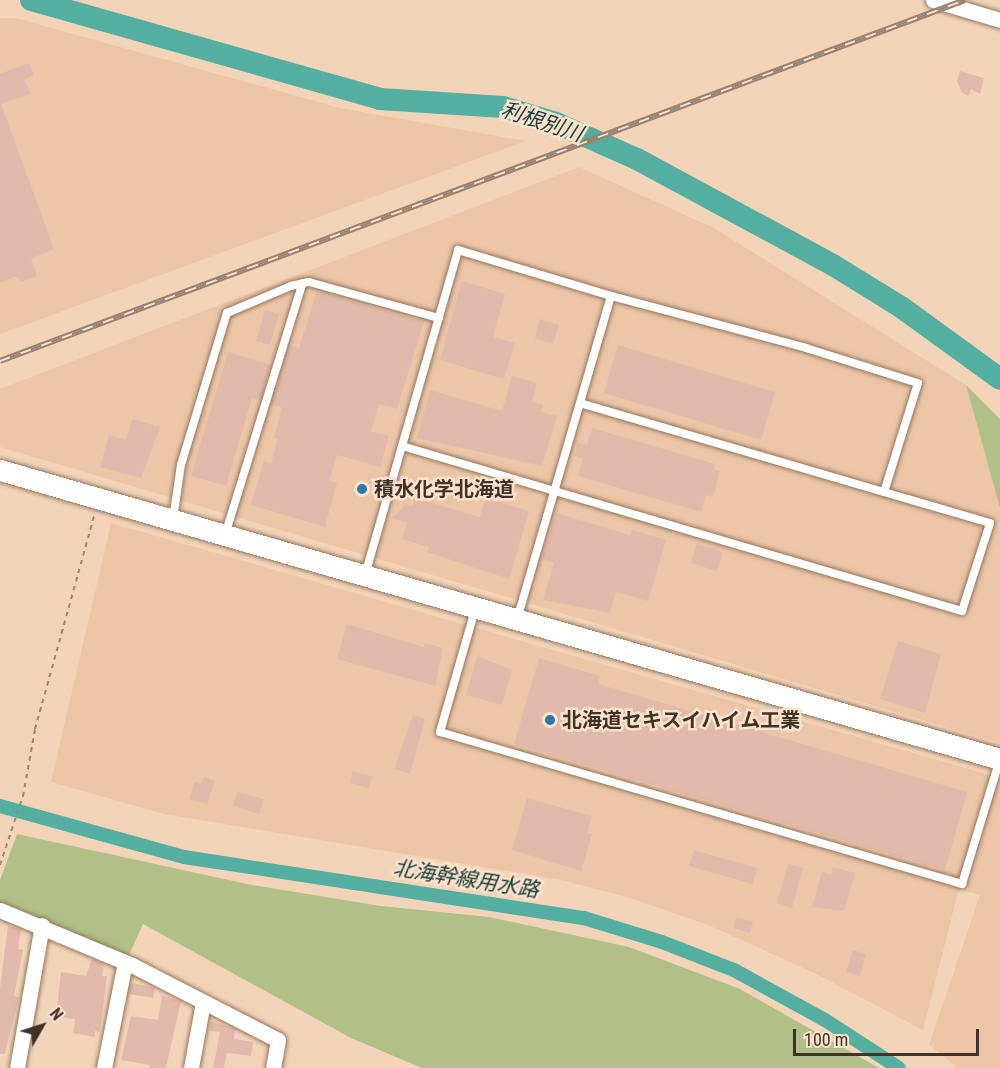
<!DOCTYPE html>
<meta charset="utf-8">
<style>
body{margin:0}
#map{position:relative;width:1000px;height:1068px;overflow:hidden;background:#f4d4b9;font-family:"Roboto Condensed","Noto Sans JP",sans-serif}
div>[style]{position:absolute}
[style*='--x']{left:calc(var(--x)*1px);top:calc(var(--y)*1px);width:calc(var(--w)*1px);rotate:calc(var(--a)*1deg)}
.built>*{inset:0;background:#edc6a7}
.green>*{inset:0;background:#b0c086}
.canal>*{height:14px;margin:-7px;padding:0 7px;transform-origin:7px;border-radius:7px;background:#54afa0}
.river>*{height:22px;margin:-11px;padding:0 11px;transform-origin:11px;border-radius:11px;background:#54afa0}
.building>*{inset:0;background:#e2baab}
.path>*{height:2px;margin-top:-1px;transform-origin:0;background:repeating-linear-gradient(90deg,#9d8773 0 4.5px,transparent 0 9px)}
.roads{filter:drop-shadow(0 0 2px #93765d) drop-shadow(0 0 2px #93765d)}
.lane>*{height:8px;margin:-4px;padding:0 4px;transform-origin:4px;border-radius:4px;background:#fff}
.street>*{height:15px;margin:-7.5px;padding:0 7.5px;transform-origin:7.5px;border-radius:7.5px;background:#fff}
.secondary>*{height:21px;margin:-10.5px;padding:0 10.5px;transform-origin:10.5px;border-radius:10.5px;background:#fff}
.rail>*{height:6px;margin-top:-3px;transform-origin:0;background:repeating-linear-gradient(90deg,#fde2cd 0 11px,#97816f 0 22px);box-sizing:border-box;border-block:2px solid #97816f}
.dots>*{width:16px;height:16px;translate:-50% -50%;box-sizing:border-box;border:3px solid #fde2cd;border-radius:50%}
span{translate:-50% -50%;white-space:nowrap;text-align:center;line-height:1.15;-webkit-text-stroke:5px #fde2cd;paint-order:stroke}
.poi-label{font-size:20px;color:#3f3328;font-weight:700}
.left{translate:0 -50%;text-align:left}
.water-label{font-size:21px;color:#154039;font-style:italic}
.north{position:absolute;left:12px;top:996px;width:60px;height:60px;-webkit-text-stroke:4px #fde2cd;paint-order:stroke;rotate:51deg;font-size:16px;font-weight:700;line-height:24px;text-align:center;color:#3f3328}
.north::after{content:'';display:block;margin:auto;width:21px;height:27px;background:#3f3328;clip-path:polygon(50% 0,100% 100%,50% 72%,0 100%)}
.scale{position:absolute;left:793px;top:1029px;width:186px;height:27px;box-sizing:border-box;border:3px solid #3f3328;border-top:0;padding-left:8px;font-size:18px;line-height:21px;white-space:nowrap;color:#3f3328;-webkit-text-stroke:4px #fde2cd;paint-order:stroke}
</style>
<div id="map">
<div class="built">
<i style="clip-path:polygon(0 18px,16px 18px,340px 108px,526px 141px,0 334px)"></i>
<i style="clip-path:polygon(579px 167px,714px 228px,966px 385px,1000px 508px,1000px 743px,0 447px,0 389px)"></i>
<i style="clip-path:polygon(111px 523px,1000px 778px,1000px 1068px,958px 1068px,929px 1045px,980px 895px,959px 889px,923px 1030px,812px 972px,708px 925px,630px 898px,562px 880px,164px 814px,51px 782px)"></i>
</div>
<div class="green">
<i style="clip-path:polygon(966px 385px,1000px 419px,1000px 508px)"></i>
<i style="clip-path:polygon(17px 834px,252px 885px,381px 906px,489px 917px,629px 947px,740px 989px,879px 1068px,422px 1068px,351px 1038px,143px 924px,128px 957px,0 905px,0 880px)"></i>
</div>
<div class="canal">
<i style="--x:0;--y:806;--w:191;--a:15.5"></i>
<i style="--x:184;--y:857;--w:405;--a:8.7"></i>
<i style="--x:584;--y:918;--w:82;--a:17.1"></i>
<i style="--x:662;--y:942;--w:77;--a:21.3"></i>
<i style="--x:734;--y:970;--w:104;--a:28.8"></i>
<i style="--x:825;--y:1020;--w:88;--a:33"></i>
</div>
<div class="river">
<i style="--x:31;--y:0;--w:363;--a:15.8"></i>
<i style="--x:380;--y:99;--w:123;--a:3.7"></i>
<i style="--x:503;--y:107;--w:55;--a:16.8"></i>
<i style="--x:556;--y:123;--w:89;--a:24"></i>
<i style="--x:637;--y:159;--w:223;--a:28.4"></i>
<i style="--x:833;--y:265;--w:80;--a:31.7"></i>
<i style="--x:901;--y:307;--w:122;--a:36"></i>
</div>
<div class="building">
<i style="clip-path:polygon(29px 63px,34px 75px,24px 80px,31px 94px,1px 104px,54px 249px,31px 258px,37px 276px,21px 282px,17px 276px,0 283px,0 74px)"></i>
<i style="clip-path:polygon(960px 71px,984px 78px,980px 94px,971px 89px,968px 96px,962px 93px,957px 81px)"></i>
<i style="clip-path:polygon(462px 281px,505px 294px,493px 337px,515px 343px,504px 379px,440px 360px)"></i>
<i style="clip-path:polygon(317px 291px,424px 322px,397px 409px,379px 404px,371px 431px,389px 436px,380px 467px,337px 455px,329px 481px,337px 483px,325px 527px,251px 505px,264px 461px,271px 463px,278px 439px,274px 438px,282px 408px,271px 404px,289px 345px,299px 348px)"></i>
<i style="clip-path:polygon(265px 310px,279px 314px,270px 345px,256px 341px)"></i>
<i style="clip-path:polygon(540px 319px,559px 325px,553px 344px,535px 338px)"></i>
<i style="clip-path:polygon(618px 345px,775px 392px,761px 440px,604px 393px)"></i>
<i style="clip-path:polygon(228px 352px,271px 365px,260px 401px,252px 398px,226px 486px,191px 476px)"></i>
<i style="clip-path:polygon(512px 376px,537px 383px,532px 402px,543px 405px,541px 412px,557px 416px,542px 466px,417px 438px,430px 390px,502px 411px)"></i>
<i style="clip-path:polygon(132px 419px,160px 427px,141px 478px,100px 467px,109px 435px,126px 440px)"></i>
<i style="clip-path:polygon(592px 428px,715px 464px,714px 469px,720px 471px,713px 497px,706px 495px,701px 512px,578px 476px,583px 459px,575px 456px,578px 443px,587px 445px)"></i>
<i style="clip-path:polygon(415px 498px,480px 517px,485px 498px,529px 511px,509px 579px,427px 552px,429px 547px,402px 539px,407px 523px,392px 518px,406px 504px,412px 506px)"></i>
<i style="clip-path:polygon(556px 513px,630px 535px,632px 530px,666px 540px,648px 601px,616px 592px,610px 613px,543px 600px,554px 563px,542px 559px)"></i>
<i style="clip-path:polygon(697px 544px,723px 552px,717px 571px,691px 563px)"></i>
<i style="clip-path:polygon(347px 624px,424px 647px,425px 643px,443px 648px,435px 686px,337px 659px)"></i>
<i style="clip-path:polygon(898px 641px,941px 654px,925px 713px,880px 699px)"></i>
<i style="clip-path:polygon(477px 656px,512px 670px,502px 705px,466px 695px)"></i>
<i style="clip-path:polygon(539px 658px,600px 676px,598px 684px,967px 792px,945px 870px,514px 744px)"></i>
<i style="clip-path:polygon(413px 715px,425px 719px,410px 774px,394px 769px)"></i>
<i style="clip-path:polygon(353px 771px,372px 777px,369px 788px,350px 783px)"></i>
<i style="clip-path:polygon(204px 777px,215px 781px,207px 804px,189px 799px,195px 782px,201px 784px)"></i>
<i style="clip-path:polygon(238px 792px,264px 799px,259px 814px,233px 806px)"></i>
<i style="clip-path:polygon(527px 798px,592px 816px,587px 833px,592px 834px,581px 871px,512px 850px)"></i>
<i style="clip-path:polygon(694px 850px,757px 868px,753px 884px,689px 866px)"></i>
<i style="clip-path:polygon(788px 864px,803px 868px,792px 908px,777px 903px)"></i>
<i style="clip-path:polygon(833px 867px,855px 873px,844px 911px,812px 907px,822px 872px,831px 875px)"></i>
<i style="clip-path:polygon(736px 917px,753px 922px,750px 933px,733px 928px)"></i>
<i style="clip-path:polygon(8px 926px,21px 929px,18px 949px,23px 950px,14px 996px,19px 997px,5px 1054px,0 1054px,0 988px)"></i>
<i style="clip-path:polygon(853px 950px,866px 954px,860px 976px,846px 972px)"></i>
<i style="clip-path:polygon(92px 959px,104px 964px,102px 976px,107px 976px,100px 1032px,95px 1031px,95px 1037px,73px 1033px,75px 1019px,56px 1016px,61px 972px,86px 976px)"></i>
<i style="clip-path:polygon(131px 983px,155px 988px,153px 998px,129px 994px)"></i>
<i style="clip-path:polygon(162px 996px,181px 1001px,166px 1068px,149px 1068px,150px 1065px,121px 1060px,131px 1016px,158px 1020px)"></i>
<i style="clip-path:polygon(211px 1021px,235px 1029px,234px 1039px,253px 1042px,251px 1056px,227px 1053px,224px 1068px,213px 1068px,220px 1032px,209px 1031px)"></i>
</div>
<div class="path">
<i style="--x:0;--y:865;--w:73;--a:-71.6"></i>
<i style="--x:23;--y:796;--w:68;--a:-79.8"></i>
<i style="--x:35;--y:729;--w:224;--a:-74.5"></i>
</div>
<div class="roads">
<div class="lane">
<i style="--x:611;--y:296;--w:202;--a:14.9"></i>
<i style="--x:806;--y:348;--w:117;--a:17.4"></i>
<i style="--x:918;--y:383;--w:114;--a:107.3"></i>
<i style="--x:402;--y:446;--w:584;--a:16.42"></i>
<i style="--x:962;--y:611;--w:92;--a:-72.3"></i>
<i style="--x:990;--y:523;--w:427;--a:-163.7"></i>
<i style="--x:173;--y:519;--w:55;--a:-81.6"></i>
<i style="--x:181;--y:465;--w:159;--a:-73.2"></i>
<i style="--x:227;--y:313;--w:69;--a:-22.9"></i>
<i style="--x:291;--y:286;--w:18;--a:-13"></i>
<i style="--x:309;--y:282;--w:135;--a:15.5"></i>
<i style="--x:225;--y:535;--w:263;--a:-72.9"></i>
<i style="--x:365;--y:575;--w:338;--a:-74"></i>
<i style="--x:458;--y:250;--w:160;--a:16.7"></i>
<i style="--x:611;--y:296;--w:336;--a:106.2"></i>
<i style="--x:475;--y:610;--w:127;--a:106"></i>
<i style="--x:440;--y:732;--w:544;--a:16.23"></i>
<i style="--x:962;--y:884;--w:131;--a:-73.1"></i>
</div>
<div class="street">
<i style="--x:933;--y:0;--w:70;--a:16.6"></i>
<i style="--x:0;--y:910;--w:143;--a:22.6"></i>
<i style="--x:132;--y:965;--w:164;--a:27.2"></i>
<i style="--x:278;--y:1040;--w:28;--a:100"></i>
<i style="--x:17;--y:1068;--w:145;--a:-80.1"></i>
<i style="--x:104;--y:1068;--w:108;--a:-78.8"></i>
<i style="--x:191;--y:1068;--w:67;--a:-79.7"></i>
</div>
<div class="secondary">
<i style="--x:0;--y:470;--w:1041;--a:16.12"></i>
</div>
</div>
<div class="rail">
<i style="--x:0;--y:361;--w:1030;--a:-20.51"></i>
</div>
<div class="dots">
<i style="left:362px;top:489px;background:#2c7aad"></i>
<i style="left:550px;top:720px;background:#2c7aad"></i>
</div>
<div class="poi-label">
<span class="left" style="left:374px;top:489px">積水化学北海道</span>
<span class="left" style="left:562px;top:720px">北海道セキスイハイム工業</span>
</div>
<div class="water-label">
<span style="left:542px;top:122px;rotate:18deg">利根別川</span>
<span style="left:466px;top:879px;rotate:9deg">北海幹線用水路</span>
</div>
<div class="north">N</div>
<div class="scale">100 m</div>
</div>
